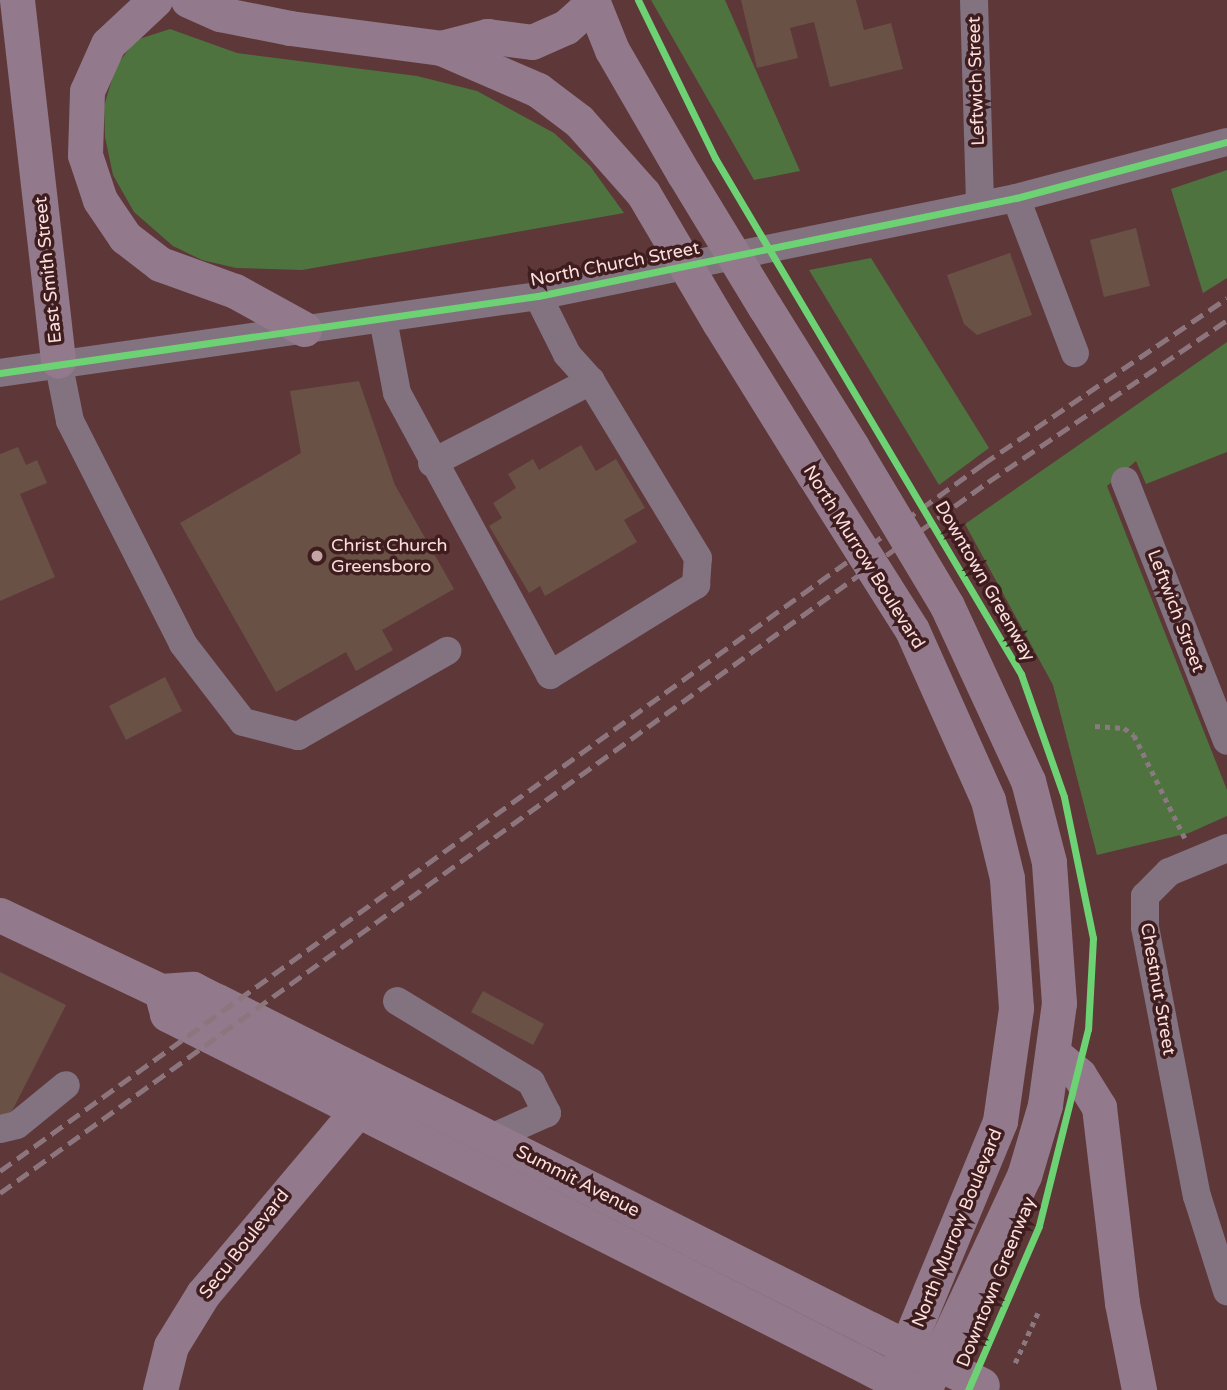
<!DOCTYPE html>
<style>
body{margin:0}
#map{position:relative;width:1227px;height:1390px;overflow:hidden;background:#5e3739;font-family:"Varela Round",sans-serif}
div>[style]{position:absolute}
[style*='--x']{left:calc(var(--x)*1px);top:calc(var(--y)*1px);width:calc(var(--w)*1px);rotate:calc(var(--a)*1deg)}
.green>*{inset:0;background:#4e733f}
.building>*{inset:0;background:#695145}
.path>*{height:4.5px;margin-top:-2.25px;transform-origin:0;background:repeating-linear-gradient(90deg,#8b7981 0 5px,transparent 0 10px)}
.minor>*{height:28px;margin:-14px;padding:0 14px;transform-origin:14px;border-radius:14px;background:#837280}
.major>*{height:35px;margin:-17.5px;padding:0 17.5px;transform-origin:17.5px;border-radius:17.5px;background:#92798b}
.rail>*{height:5px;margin-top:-2.5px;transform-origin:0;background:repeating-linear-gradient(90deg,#8c757c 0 14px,transparent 0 21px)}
.major-bridge>*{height:35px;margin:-17.5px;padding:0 17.5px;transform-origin:17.5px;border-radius:17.5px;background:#92798b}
.cycleway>*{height:7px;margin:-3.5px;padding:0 3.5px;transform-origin:3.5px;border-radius:3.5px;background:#6cd273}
.dots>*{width:19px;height:19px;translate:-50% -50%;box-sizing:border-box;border:4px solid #3f1d1e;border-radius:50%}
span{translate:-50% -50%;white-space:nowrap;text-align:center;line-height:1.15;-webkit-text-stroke:7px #3f1d1e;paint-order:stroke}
.street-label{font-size:18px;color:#fbdfde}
.poi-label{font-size:18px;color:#fbdfde}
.left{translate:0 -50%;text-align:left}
</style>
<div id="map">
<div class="green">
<i style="clip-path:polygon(651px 0,725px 0,800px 171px,754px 180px)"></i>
<i style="clip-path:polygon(170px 29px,237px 53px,417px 76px,477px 91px,554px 133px,590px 166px,624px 213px,302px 270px,236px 268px,202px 260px,173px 246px,134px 212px,113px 175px,105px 137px,104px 106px,116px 66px,136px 40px)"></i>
<i style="clip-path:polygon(1227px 170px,1227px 278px,1203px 293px,1171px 189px)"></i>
<i style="clip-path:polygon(871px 258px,989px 448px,939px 485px,809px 270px)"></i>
<i style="clip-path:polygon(1227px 342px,1227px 452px,1146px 484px,1136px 461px,1107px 486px,1227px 790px,1227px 816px,1189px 833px,1097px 855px,1053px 685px,965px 524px)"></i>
</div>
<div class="building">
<i style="clip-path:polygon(741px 0,856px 0,864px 30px,891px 23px,903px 69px,830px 87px,814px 22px,790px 28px,798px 58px,757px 68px)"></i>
<i style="clip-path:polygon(1136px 228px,1150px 286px,1104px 297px,1090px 240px)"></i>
<i style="clip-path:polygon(1010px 253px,1032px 315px,977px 335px,964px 324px,947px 275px)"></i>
<i style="clip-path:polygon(359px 381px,395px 485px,454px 589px,382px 630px,393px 650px,356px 671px,346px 652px,276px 692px,180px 523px,301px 453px,290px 391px)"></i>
<i style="clip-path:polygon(581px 445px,596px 471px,616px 459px,645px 508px,624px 520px,637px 542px,545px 596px,540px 586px,529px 593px,489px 526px,502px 518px,493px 503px,516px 488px,508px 474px,533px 459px,539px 470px)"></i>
<i style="clip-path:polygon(18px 447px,26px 465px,37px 460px,47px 483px,20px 494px,55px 577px,0 601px,0 454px)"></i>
<i style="clip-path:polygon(165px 677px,182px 711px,126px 740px,109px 706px)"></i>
<i style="clip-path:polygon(0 972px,66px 1005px,8px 1119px,0 1115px)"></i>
<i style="clip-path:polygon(483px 991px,544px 1024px,533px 1045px,471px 1012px)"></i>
</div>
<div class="path">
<i style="--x:1095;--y:726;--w:29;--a:4"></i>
<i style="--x:1124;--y:728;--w:12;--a:35"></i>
<i style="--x:1134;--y:735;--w:115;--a:63.7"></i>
<i style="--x:1015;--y:1363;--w:60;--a:-65.6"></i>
</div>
<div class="minor">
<i style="--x:974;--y:0;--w:204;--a:88.3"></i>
<i style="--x:1016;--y:198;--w:166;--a:69.2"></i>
<i style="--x:383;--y:319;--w:75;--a:79.3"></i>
<i style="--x:397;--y:393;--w:321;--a:61.5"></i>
<i style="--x:550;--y:675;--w:172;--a:-31.7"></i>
<i style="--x:696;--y:585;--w:27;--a:-86"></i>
<i style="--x:698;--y:558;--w:207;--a:-121.2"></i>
<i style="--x:591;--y:381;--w:36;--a:-132"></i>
<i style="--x:567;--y:354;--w:65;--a:-116.6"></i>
<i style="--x:58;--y:361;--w:61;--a:78.7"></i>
<i style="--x:70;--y:421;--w:250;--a:63.1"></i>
<i style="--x:183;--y:644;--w:98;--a:52.4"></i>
<i style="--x:243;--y:722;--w:57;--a:14.3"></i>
<i style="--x:298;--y:736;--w:172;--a:-29.7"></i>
<i style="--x:0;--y:373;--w:543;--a:-8.15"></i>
<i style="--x:538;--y:296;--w:488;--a:-11.6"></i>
<i style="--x:1016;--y:198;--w:218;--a:-14.9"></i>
<i style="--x:432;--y:463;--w:179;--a:-27.3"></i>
<i style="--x:1125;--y:481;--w:279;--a:68.6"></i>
<i style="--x:1227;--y:848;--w:63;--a:157.5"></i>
<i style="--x:1169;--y:872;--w:34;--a:135"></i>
<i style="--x:1145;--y:896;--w:31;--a:90"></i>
<i style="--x:1145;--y:927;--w:274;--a:79.1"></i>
<i style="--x:1197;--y:1196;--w:100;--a:72.5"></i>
<i style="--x:397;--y:1001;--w:157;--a:31.2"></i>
<i style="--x:531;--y:1082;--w:35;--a:63"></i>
<i style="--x:547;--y:1113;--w:59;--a:156"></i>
<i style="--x:0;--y:1129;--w:17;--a:-13"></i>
<i style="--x:17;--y:1125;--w:63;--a:-39.2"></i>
</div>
<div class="major">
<i style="--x:17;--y:0;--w:363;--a:83.5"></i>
<i style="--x:155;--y:0;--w:64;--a:136.9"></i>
<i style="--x:108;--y:44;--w:51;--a:114.1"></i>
<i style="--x:87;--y:91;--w:64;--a:91.8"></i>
<i style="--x:85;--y:155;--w:47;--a:71.6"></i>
<i style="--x:100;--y:200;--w:45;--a:56"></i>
<i style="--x:125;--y:237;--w:44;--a:37.6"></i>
<i style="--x:160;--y:264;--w:80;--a:19.8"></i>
<i style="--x:235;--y:291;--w:79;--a:28.8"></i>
<i style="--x:188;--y:0;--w:35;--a:24"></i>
<i style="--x:220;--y:14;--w:71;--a:11.3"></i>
<i style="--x:290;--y:28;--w:152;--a:7.5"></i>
<i style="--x:441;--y:48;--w:48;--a:-14.6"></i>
<i style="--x:487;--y:36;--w:45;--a:7.6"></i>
<i style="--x:532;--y:42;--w:37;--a:-24"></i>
<i style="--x:566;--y:27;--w:36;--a:-42"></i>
<i style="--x:592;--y:0;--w:54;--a:68.2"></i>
<i style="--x:612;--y:50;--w:143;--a:59.9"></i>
<i style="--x:441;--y:48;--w:106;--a:23.4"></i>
<i style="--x:538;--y:90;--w:51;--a:37.1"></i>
<i style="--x:579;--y:121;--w:96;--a:48.4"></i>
<i style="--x:765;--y:307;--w:165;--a:58.1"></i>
<i style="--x:719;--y:322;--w:180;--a:58.2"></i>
<i style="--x:0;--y:915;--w:178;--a:25.3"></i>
<i style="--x:161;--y:991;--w:32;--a:-4"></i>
<i style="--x:193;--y:989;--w:27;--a:27"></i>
<i style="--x:217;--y:1001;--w:731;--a:26.67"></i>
<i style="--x:161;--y:991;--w:24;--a:75"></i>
<i style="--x:167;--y:1014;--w:771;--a:26.73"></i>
<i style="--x:1054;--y:1054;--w:33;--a:40"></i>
<i style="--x:1079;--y:1075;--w:38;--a:58"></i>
<i style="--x:1099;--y:1107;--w:197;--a:83.3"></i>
<i style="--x:1122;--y:1303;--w:89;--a:78.9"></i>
<i style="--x:895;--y:1376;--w:276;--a:-67.6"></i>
<i style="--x:1000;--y:1121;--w:114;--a:-81.9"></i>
<i style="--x:1016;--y:1008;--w:130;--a:-94"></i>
<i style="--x:1007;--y:878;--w:80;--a:-103.7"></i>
<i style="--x:988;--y:800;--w:186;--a:-114.1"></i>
<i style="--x:160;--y:1390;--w:45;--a:-76"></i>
<i style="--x:171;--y:1346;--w:61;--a:-58.4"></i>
<i style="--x:203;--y:1294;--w:256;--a:-49.9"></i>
<i style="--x:924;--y:1390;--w:236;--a:-65"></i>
<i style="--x:1024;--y:1176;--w:74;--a:-73.5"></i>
<i style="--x:1045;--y:1105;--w:103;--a:-82.2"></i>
<i style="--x:1059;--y:1003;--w:141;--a:-94.1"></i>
<i style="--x:1049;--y:862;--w:84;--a:-104.5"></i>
<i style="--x:1028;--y:781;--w:193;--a:-114.8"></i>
</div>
<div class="rail">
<i style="--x:0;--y:1171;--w:1211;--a:-35.72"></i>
<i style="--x:983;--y:464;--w:295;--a:-34.2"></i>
<i style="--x:0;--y:1193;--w:1217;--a:-35.74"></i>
<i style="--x:988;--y:482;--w:289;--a:-34.1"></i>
</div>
<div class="major-bridge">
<i style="--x:684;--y:174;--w:156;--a:58.7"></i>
<i style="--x:643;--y:193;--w:150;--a:59.5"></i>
<i style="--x:852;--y:447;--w:185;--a:59.1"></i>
<i style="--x:814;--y:475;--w:183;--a:57.7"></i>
<i style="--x:870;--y:1329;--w:125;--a:26.6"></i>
<i style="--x:856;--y:1361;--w:63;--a:27.4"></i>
</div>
<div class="cycleway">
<i style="--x:638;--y:0;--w:176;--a:64"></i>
<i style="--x:715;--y:158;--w:600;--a:59.33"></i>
<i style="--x:1021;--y:674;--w:130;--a:70.7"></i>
<i style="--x:1064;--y:797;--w:144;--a:78.4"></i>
<i style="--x:1093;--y:938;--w:91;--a:93.1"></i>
<i style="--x:1088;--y:1029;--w:203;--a:104"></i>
<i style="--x:1039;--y:1226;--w:179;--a:113.4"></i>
<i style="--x:0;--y:373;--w:543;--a:-8.15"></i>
<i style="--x:538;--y:296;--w:488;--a:-11.6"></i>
<i style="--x:1016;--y:198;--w:218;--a:-14.9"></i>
</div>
<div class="dots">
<i style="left:317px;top:556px;background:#c4a4a4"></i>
</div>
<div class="street-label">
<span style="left:976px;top:81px;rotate:-92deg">Leftwich Street</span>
<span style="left:615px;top:264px;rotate:-11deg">North Church Street</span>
<span style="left:48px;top:270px;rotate:-96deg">East Smith Street</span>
<span style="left:864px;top:557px;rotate:58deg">North Murrow Boulevard</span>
<span style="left:985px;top:581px;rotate:60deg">Downtown Greenway</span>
<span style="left:1176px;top:611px;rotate:69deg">Leftwich Street</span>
<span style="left:1158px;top:989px;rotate:80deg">Chestnut Street</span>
<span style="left:578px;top:1181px;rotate:27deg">Summit Avenue</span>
<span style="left:957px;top:1228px;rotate:-68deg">North Murrow Boulevard</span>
<span style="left:244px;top:1244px;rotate:-52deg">Secu Boulevard</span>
<span style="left:996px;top:1282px;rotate:-68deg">Downtown Greenway</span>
</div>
<div class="poi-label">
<span class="left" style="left:331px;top:556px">Christ Church<br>Greensboro</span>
</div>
</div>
